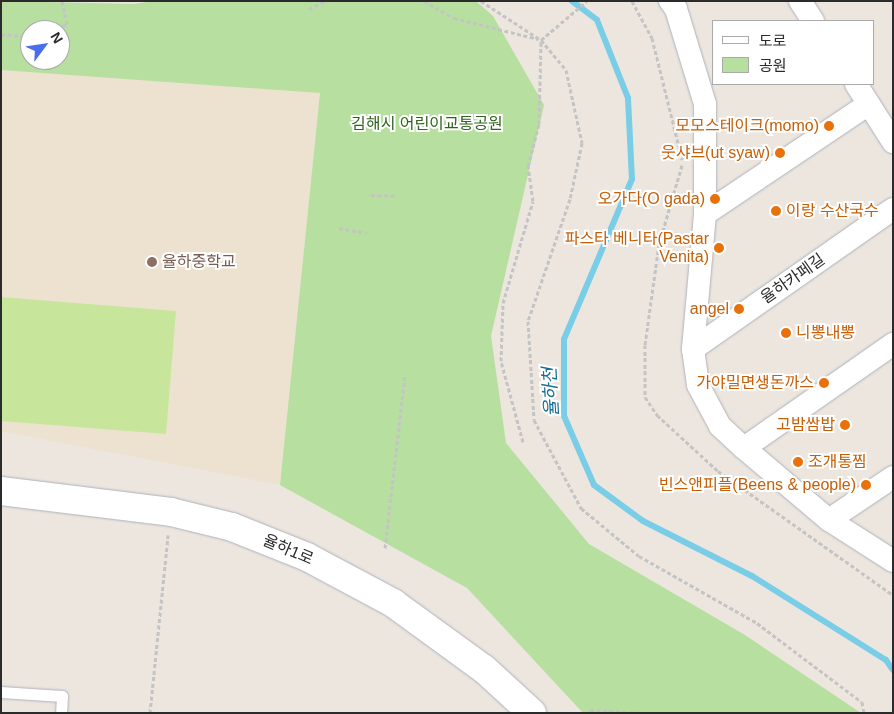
<!DOCTYPE html>
<meta charset="utf-8">
<style>
body{margin:0}
#map{position:relative;width:894px;height:714px;overflow:hidden;background:#ece6df;font-family:Arial,"Noto Sans KR",sans-serif}
div>[style]{position:absolute}
[style*='--x']{left:calc(var(--x)*1px);top:calc(var(--y)*1px);width:calc(var(--w)*1px);rotate:calc(var(--a)*1deg)}
.education>*{inset:0;background:#ede2cf}
.green>*{inset:0;background:#b7df9f}
.pitch>*{inset:0;background:#c8e69b}
.stream>*{height:6px;margin:-3px;padding:0 3px;transform-origin:3px;border-radius:3px;background:#79cde7}
.path>*{height:3px;margin-top:-1.5px;transform-origin:0;background:repeating-linear-gradient(90deg,#c4c4c4 0 4px,transparent 0 6.5px)}
.roads{filter:drop-shadow(0 0 1px #afb1bb) drop-shadow(0 0 1px #afb1bb)}
.lane>*{height:11px;margin:-5.5px;padding:0 5.5px;transform-origin:5.5px;border-radius:5.5px;background:#fff}
.street>*{height:22px;margin:-11px;padding:0 11px;transform-origin:11px;border-radius:11px;background:#fff}
.secondary>*{height:28px;margin:-14px;padding:0 14px;transform-origin:14px;border-radius:14px;background:#fff}
.dots>*{width:14px;height:14px;translate:-50% -50%;box-sizing:border-box;border:2px solid #fff;border-radius:50%}
span{translate:-50% -50%;white-space:nowrap;text-align:center;line-height:1.15;-webkit-text-stroke:4px #fff;paint-order:stroke}
.park-label{font-size:16px;color:#30651f}
.food-label{font-size:16px;color:#c56008}
.right{translate:-100% -50%;text-align:right}
.left{translate:0 -50%;text-align:left}
.education-label{font-size:16px;color:#785e54}
.street-label{font-size:16px;color:#2b2b2b}
.water-label{font-size:18px;color:#166d95;font-style:italic}
.frame{position:absolute;inset:0;border:2px solid #2b2b2b;pointer-events:none}
.legend{position:absolute;left:712px;top:20px;width:162px;height:65px;box-sizing:border-box;background:#fff;border:1px solid #aaa;margin:0;padding:6px 9px;list-style:none;font-size:15px;color:#2b2b2b}
.legend li{display:flex;align-items:center;gap:10px;height:25px}
.legend b{width:25px;border:1px solid #aaa}
.north{position:absolute;left:20px;top:20px;width:50px;height:50px;box-sizing:border-box;background:#fff;border:1px solid #aaa;border-radius:50%;rotate:59deg;font-size:14px;font-weight:700;line-height:20px;text-align:center;color:#2b2b2b}
.north::after{content:'';display:block;margin:auto;width:18px;height:22px;background:#496def;clip-path:polygon(50% 0,100% 100%,50% 72%,0 100%)}
</style>
<div id="map">
<div class="education">
<i style="clip-path:polygon(1px 70px,320px 92px,280px 485px,1px 431px)"></i>
</div>
<div class="green">
<i style="clip-path:polygon(evenodd,1px 1px,134px 4px,154px 1px,476px 1px,493px 16px,544px 105px,491px 336px,506px 443px,589px 544px,745px 635px,861px 713px,583px 713px,467px 588px,280px 485px,320px 93px,1px 70px,1px 1px,30px 30px,60px 30px,60px 60px,30px 60px,30px 30px)"></i>
</div>
<div class="pitch">
<i style="clip-path:polygon(1px 297px,176px 311px,166px 434px,1px 421px)"></i>
</div>
<div class="stream">
<i style="--x:572;--y:1;--w:31;--a:37"></i>
<i style="--x:597;--y:20;--w:84;--a:68.3"></i>
<i style="--x:628;--y:98;--w:81;--a:87.2"></i>
<i style="--x:632;--y:179;--w:174;--a:113"></i>
<i style="--x:564;--y:339;--w:77;--a:90"></i>
<i style="--x:564;--y:416;--w:75;--a:66.5"></i>
<i style="--x:594;--y:485;--w:61;--a:36.3"></i>
<i style="--x:643;--y:521;--w:122;--a:26.8"></i>
<i style="--x:752;--y:576;--w:158;--a:32.1"></i>
<i style="--x:886;--y:660;--w:12;--a:55"></i>
</div>
<div class="path">
<i style="--x:424;--y:1;--w:34;--a:30"></i>
<i style="--x:454;--y:18;--w:87;--a:14"></i>
<i style="--x:481;--y:1;--w:72;--a:33"></i>
<i style="--x:541;--y:40;--w:39;--a:50"></i>
<i style="--x:566;--y:70;--w:75;--a:77.6"></i>
<i style="--x:582;--y:143;--w:57;--a:102.1"></i>
<i style="--x:570;--y:199;--w:129;--a:109"></i>
<i style="--x:528;--y:321;--w:99;--a:86.5"></i>
<i style="--x:534;--y:420;--w:100;--a:61.9"></i>
<i style="--x:581;--y:508;--w:75;--a:39.6"></i>
<i style="--x:639;--y:556;--w:136;--a:29.6"></i>
<i style="--x:757;--y:623;--w:131;--a:37"></i>
<i style="--x:862;--y:702;--w:11;--a:80"></i>
<i style="--x:632;--y:1;--w:42;--a:61.6"></i>
<i style="--x:652;--y:38;--w:125;--a:76.1"></i>
<i style="--x:309;--y:9;--w:18;--a:-27"></i>
<i style="--x:50;--y:30;--w:18;--a:-19"></i>
<i style="--x:67;--y:24;--w:24;--a:-102"></i>
<i style="--x:1;--y:34;--w:29;--a:6"></i>
<i style="--x:682;--y:165;--w:82;--a:106.2"></i>
<i style="--x:659;--y:244;--w:102;--a:97.9"></i>
<i style="--x:645;--y:345;--w:52;--a:90"></i>
<i style="--x:645;--y:397;--w:22;--a:56"></i>
<i style="--x:657;--y:415;--w:83;--a:42.6"></i>
<i style="--x:718;--y:471;--w:214;--a:35.3"></i>
<i style="--x:371;--y:195;--w:24;--a:2"></i>
<i style="--x:339;--y:228;--w:28;--a:10"></i>
<i style="--x:523;--y:442;--w:84;--a:-105.2"></i>
<i style="--x:501;--y:361;--w:58;--a:-88"></i>
<i style="--x:503;--y:303;--w:106;--a:-73.6"></i>
<i style="--x:533;--y:201;--w:35;--a:-98"></i>
<i style="--x:528;--y:166;--w:43;--a:-75.3"></i>
<i style="--x:539;--y:124;--w:84;--a:-88.6"></i>
<i style="--x:541;--y:40;--w:60;--a:-40.3"></i>
<i style="--x:385;--y:548;--w:173;--a:-83.4"></i>
<i style="--x:590;--y:710;--w:55;--a:3.1"></i>
<i style="--x:150;--y:713;--w:179;--a:-84.2"></i>
</div>
<div class="roads">
<div class="lane">
<i style="--x:1;--y:692;--w:61;--a:3.8"></i>
<i style="--x:62;--y:696;--w:17;--a:93"></i>
</div>
<div class="street">
<i style="--x:670;--y:1;--w:10;--a:53"></i>
<i style="--x:676;--y:9;--w:99;--a:73"></i>
<i style="--x:705;--y:104;--w:110;--a:90"></i>
<i style="--x:705;--y:214;--w:136;--a:95.1"></i>
<i style="--x:693;--y:349;--w:36;--a:82"></i>
<i style="--x:698;--y:385;--w:47;--a:61.8"></i>
<i style="--x:720;--y:426;--w:33;--a:43"></i>
<i style="--x:744;--y:448;--w:111;--a:40.3"></i>
<i style="--x:829;--y:520;--w:76;--a:32.6"></i>
<i style="--x:800;--y:1;--w:24;--a:57"></i>
<i style="--x:856;--y:84;--w:69;--a:57.5"></i>
<i style="--x:705;--y:214;--w:197;--a:-33.9"></i>
<i style="--x:693;--y:349;--w:244;--a:-35"></i>
<i style="--x:744;--y:448;--w:182;--a:-34.9"></i>
<i style="--x:829;--y:520;--w:77;--a:-33.9"></i>
</div>
<div class="secondary">
<i style="--x:1;--y:491;--w:171;--a:7"></i>
<i style="--x:171;--y:512;--w:63;--a:13.8"></i>
<i style="--x:232;--y:527;--w:81;--a:21.8"></i>
<i style="--x:307;--y:557;--w:98;--a:28.1"></i>
<i style="--x:393;--y:603;--w:112;--a:36"></i>
<i style="--x:484;--y:669;--w:65;--a:42.5"></i>
</div>
</div>
<div class="dots">
<i style="left:829px;top:126px;background:#e8710a"></i>
<i style="left:780px;top:153px;background:#e8710a"></i>
<i style="left:715px;top:199px;background:#e8710a"></i>
<i style="left:776px;top:211px;background:#e8710a"></i>
<i style="left:719px;top:248px;background:#e8710a"></i>
<i style="left:152px;top:262px;background:#8d6e63"></i>
<i style="left:739px;top:309px;background:#e8710a"></i>
<i style="left:786px;top:333px;background:#e8710a"></i>
<i style="left:824px;top:383px;background:#e8710a"></i>
<i style="left:845px;top:425px;background:#e8710a"></i>
<i style="left:798px;top:462px;background:#e8710a"></i>
<i style="left:866px;top:485px;background:#e8710a"></i>
</div>
<div class="park-label">
<span style="left:427px;top:124px">김해시 어린이교통공원</span>
</div>
<div class="food-label">
<span class="right" style="left:819px;top:126px">모모스테이크(momo)</span>
<span class="right" style="left:770px;top:153px">웃샤브(ut syaw)</span>
<span class="right" style="left:705px;top:199px">오가다(O gada)</span>
<span class="left" style="left:786px;top:211px">이랑 수산국수</span>
<span class="right" style="left:709px;top:248px">파스타 베니타(Pastar<br>Venita)</span>
<span class="right" style="left:729px;top:309px">angel</span>
<span class="left" style="left:796px;top:333px">니뽕내뽕</span>
<span class="right" style="left:814px;top:383px">가야밀면생돈까스</span>
<span class="right" style="left:835px;top:425px">고밤쌈밥</span>
<span class="left" style="left:808px;top:462px">조개통찜</span>
<span class="right" style="left:856px;top:485px">빈스앤피플(Beens &amp; people)</span>
</div>
<div class="education-label">
<span class="left" style="left:162px;top:262px">율하중학교</span>
</div>
<div class="street-label">
<span style="left:793px;top:279px;rotate:-35deg">율하카페길</span>
<span style="left:288px;top:550px;rotate:23deg">율하1로</span>
</div>
<div class="water-label">
<span style="left:551px;top:392px;rotate:-93deg">율하천</span>
</div>
<div class="frame"></div>
<ul class="legend">
<li><b style="height:6px;background:#fff"></b>도로</li>
<li><b style="height:14px;background:#b7df9f"></b>공원</li>
</ul>
<div class="north">N</div>
</div>
